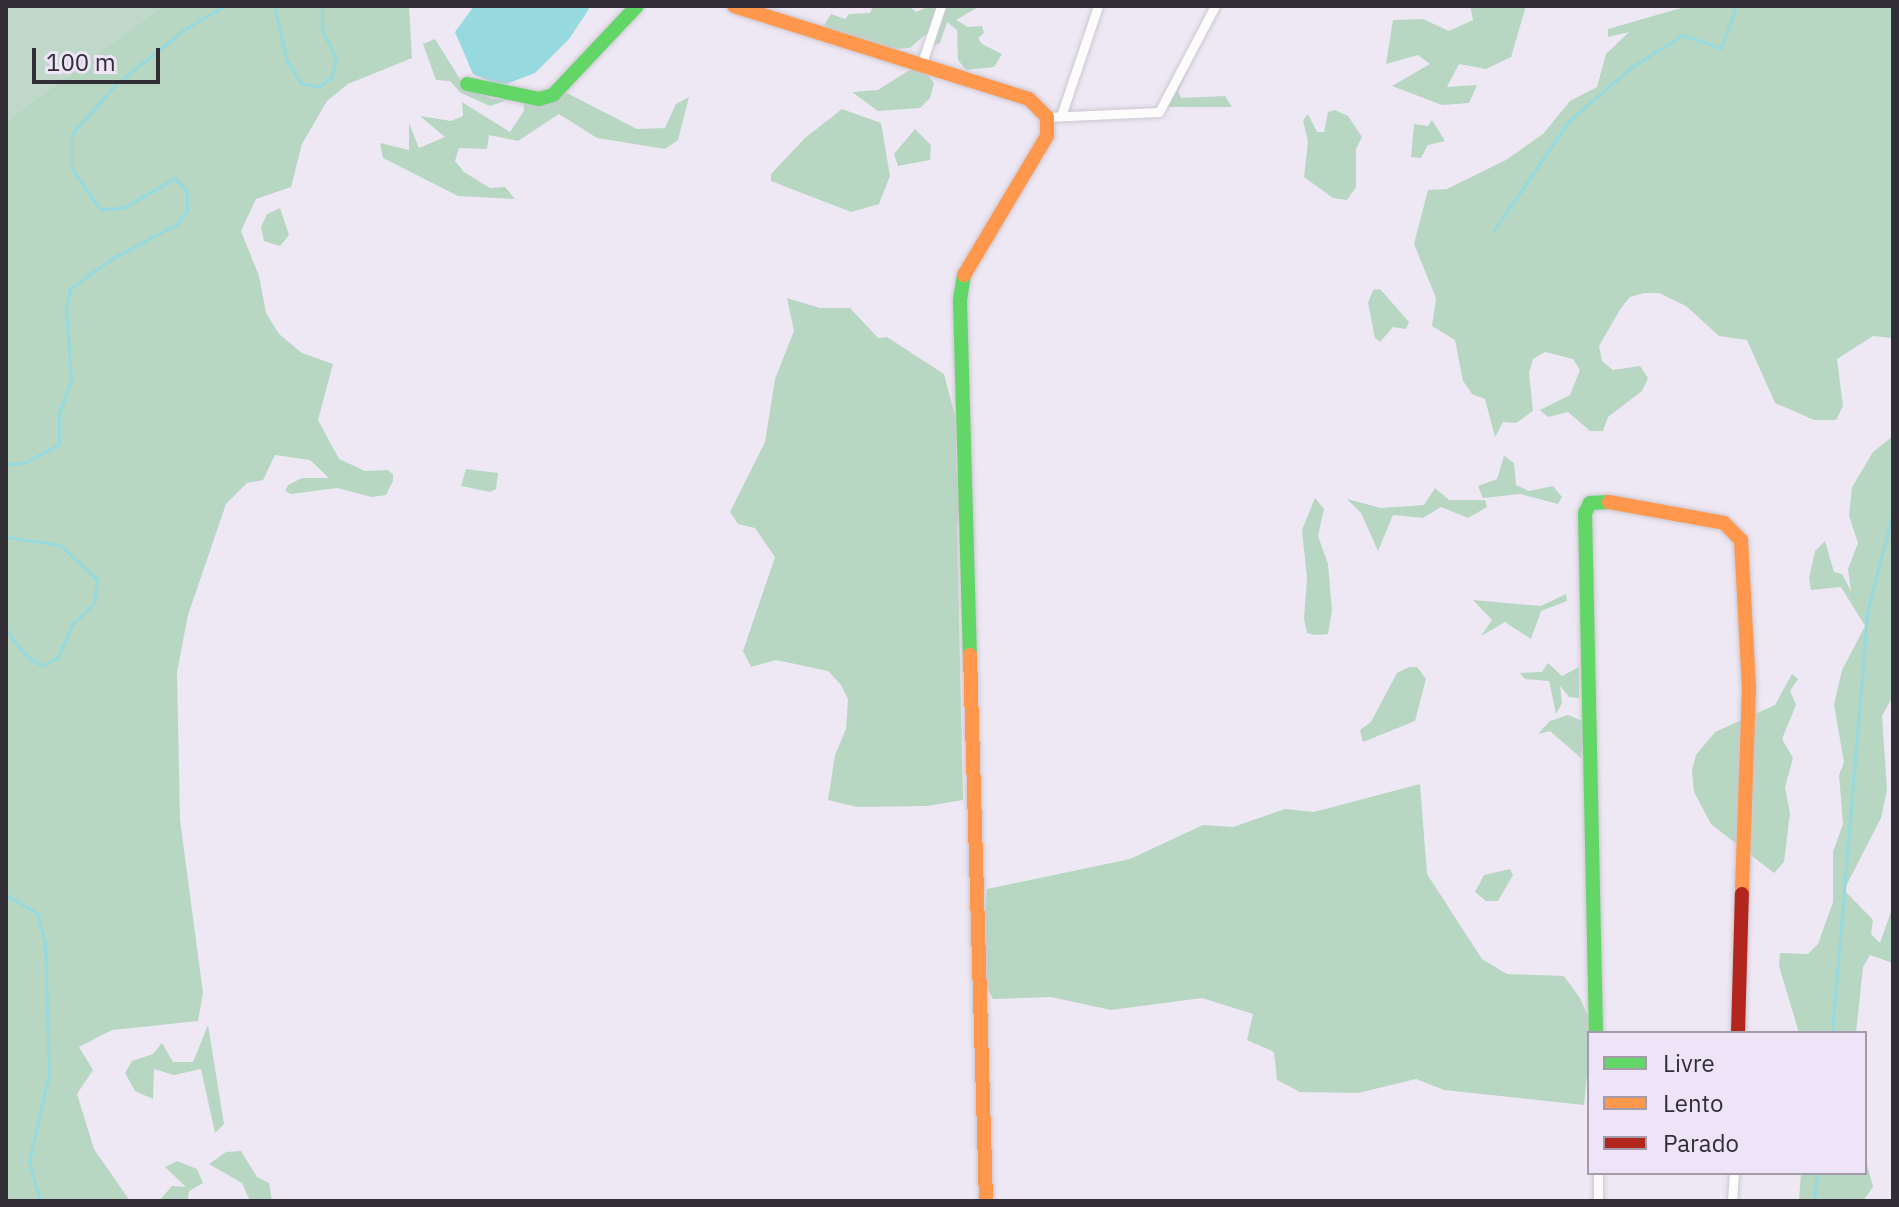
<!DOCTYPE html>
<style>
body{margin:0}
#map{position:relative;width:1899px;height:1207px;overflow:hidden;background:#eee8f4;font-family:"IBM Plex Sans",sans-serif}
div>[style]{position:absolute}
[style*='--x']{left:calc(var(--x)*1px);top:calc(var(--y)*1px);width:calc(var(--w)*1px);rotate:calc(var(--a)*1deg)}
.green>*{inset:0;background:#c0d8c9}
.forest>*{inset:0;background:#b7d7c3}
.water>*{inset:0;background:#96d9de}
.stream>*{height:3px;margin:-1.5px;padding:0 1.5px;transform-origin:1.5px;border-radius:1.5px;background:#96d9de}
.roads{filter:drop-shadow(0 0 2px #cbc7d0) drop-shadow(0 0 2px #cbc7d0)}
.street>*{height:9px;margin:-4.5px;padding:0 4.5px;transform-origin:4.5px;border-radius:4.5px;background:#fcfcfd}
.fast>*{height:14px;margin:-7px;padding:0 7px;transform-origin:7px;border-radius:7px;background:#63d668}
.slow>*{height:14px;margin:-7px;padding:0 7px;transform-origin:7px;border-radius:7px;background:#ff974d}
.jam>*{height:14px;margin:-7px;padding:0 7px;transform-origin:7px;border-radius:7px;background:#b3261e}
span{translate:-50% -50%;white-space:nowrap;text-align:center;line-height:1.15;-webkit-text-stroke:7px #eee4f8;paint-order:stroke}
.frame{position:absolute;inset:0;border:8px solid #322e36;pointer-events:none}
.legend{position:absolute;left:1587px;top:1031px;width:280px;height:144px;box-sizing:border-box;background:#eee4f8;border:2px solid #a39baa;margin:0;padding:10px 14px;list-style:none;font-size:24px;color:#322e36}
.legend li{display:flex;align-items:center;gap:16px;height:40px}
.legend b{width:40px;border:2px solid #a39baa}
.scale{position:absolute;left:32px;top:48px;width:128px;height:36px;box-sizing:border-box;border:4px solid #322e36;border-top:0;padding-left:10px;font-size:24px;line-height:28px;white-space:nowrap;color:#322e36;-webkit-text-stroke:6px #eee4f8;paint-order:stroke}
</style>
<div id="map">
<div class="green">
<i style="clip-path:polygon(6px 6px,162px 6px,6px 121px)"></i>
</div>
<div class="forest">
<i style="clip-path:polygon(162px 6px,409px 6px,412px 58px,348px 84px,327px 101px,302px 144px,291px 187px,256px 199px,241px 231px,259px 276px,266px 313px,279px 334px,302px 353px,333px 364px,318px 420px,339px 459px,365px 471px,387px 470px,393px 474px,393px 481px,386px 495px,372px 497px,337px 488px,291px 494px,285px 491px,288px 485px,302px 478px,329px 478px,310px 460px,275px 455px,263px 480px,247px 483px,226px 504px,188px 615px,177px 672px,180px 820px,203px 993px,198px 1021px,112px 1030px,79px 1047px,93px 1070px,77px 1094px,94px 1149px,130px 1201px,6px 1201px,6px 121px)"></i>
<i style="clip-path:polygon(873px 6px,909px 6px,916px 12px,929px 6px,980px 6px,956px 20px,968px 27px,982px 26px,984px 33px,978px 38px,982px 44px,1002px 54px,994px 67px,966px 70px,958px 60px,957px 30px,947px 22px,940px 43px,934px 45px,926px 34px,910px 48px,895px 49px,828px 31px,824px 25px,831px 14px,845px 19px,849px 14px,870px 13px)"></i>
<i style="clip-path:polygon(1470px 6px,1526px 6px,1511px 57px,1486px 69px,1459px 64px,1447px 87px,1477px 85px,1469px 103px,1442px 105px,1392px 86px,1430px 64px,1418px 55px,1386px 64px,1393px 20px,1423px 19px,1449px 31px,1473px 20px)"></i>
<i style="clip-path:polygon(1688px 6px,1893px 6px,1893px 338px,1873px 336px,1837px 359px,1843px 406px,1836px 420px,1814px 420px,1775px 403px,1747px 340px,1719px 336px,1686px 306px,1659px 293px,1644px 293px,1630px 297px,1621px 308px,1599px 346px,1602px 361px,1613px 370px,1640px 366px,1648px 378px,1642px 391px,1608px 417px,1603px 431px,1590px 431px,1568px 412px,1548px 417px,1540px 410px,1570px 395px,1580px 370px,1573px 359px,1545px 352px,1533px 359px,1529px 373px,1533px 411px,1516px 423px,1503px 422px,1495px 437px,1485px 399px,1472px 394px,1463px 381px,1455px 340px,1432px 326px,1436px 298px,1414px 244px,1428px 190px,1447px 189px,1506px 160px,1543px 134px,1570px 101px,1597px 87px,1606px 54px,1629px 32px,1608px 37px,1608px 29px)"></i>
<i style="clip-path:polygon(435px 39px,465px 87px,493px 99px,511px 99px,490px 106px,461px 93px,450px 81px,436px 80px,423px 44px)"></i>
<i style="clip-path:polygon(1189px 68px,1178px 91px,1181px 98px,1225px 96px,1232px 107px,1168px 107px)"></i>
<i style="clip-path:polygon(911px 69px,925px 72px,934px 83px,930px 98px,920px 108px,878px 111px,852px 92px,878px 90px)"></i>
<i style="clip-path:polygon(563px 91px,637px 129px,665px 128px,676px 104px,689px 97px,678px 140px,665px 149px,597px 138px,559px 114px,518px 141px,489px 135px,487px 149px,459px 148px,455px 161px,464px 172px,490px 188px,505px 187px,515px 199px,458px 196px,383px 158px,380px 143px,409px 150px,409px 123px,419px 148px,445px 137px,420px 116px,451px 121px,463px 116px,462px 102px,510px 132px,524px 111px,523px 97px)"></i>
<i style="clip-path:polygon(842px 109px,881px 123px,890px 176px,879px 204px,851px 212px,771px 181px,771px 174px,805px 138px)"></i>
<i style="clip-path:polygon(1335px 110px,1348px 116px,1362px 137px,1356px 149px,1356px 187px,1347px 200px,1333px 198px,1304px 177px,1308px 142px,1303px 120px,1308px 114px,1317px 132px,1324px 132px,1328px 112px)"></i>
<i style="clip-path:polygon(1432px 120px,1445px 141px,1428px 145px,1421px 158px,1411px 157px,1414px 124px,1428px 126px)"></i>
<i style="clip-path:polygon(915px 129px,931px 145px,930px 160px,898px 166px,894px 154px)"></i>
<i style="clip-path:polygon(280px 208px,289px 235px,280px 246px,264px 241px,261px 227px,267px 214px)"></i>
<i style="clip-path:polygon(1380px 289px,1409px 322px,1406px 329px,1393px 327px,1380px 342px,1375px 338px,1368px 303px,1373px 290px)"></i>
<i style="clip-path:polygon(787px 298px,820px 308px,850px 308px,878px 338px,887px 337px,944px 374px,956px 420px,956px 471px,962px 488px,957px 528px,963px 800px,927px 806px,857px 807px,828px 800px,835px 755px,846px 729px,848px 699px,841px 685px,828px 671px,776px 660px,751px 667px,743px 651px,775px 557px,755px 528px,738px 524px,730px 512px,765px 442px,775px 379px,794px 331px)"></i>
<i style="clip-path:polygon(1893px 436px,1893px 696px,1882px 716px,1887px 790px,1881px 818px,1844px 890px,1873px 920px,1871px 934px,1880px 943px,1893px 906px,1893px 963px,1870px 955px,1863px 967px,1856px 1033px,1799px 1033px,1779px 966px,1780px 953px,1808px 954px,1818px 944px,1833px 902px,1833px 852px,1843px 824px,1839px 775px,1844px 762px,1834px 705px,1842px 670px,1865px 626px,1841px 587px,1811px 590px,1809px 578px,1815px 551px,1825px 541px,1834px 572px,1842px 574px,1851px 591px,1848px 569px,1858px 543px,1849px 516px,1852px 487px,1873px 452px)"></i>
<i style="clip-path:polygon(1504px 456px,1514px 463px,1516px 485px,1529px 491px,1553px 486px,1562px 497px,1558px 504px,1520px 494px,1483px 498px,1478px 486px,1497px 479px)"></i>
<i style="clip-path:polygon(466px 469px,498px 473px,496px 489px,490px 492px,461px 486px)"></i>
<i style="clip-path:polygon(1435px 488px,1449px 500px,1485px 500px,1487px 507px,1468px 518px,1441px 507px,1423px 518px,1393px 515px,1378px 551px,1361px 513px,1347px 499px,1381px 508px,1424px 505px)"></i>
<i style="clip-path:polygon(1315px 498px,1324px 509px,1318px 536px,1328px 564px,1332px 610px,1328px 634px,1314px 635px,1307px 633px,1304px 619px,1307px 578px,1302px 530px)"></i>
<i style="clip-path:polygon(1566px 594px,1567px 601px,1541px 611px,1531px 639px,1505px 622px,1481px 636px,1492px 620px,1473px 600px,1541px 606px)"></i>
<i style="clip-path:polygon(1548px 663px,1562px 676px,1579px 667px,1579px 698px,1569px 697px,1560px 686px,1562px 703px,1556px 714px,1549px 681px,1525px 679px,1520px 673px,1542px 672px)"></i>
<i style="clip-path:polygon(1409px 667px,1417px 667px,1426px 679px,1415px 721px,1363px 742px,1360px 730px,1371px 722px,1397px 673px)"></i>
<i style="clip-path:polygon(1792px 674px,1798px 679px,1790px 691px,1796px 705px,1782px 739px,1793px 758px,1785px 787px,1790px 813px,1784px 862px,1774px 873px,1711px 824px,1694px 792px,1692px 770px,1696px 755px,1715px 732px,1775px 705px)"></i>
<i style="clip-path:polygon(1568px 715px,1585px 722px,1581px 758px,1550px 731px,1538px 734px,1550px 721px)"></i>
<i style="clip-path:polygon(1420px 784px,1427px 874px,1482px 959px,1507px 974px,1564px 976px,1580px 998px,1592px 1025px,1584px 1105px,1444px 1090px,1416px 1079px,1358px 1093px,1300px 1092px,1277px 1080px,1274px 1052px,1247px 1040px,1253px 1014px,1202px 998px,1111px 1010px,1051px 997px,993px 999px,980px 973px,987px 889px,1130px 859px,1203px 825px,1233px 827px,1285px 809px,1314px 812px)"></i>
<i style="clip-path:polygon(1510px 869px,1513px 875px,1498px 901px,1486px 901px,1475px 892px,1484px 875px)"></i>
<i style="clip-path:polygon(208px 1025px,224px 1124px,215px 1133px,201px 1069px,174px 1075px,154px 1069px,153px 1099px,135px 1091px,125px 1073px,132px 1061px,153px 1054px,162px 1043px,173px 1062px,193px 1062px)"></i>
<i style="clip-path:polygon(241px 1151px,257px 1177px,269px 1183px,272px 1201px,250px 1201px,242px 1183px,209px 1164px,226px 1152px)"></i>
<i style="clip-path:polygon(1865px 1157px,1873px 1187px,1863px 1201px,1799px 1201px,1801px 1173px,1865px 1173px)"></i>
<i style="clip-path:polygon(177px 1161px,197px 1169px,203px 1183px,189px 1191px,188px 1201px,159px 1201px,172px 1186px,186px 1187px,165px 1167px)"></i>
</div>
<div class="water">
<i style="clip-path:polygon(474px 6px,587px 6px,589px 9px,569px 39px,535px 73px,501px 86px,473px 74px,455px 32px)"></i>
</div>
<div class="stream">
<i style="--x:274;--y:6;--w:57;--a:76.7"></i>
<i style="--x:287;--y:61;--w:26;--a:58"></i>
<i style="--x:301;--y:83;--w:17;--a:13"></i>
<i style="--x:318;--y:87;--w:16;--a:-35"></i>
<i style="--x:331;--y:78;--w:20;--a:-75"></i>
<i style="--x:336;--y:59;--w:33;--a:-115"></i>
<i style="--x:322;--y:29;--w:23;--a:-90"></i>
<i style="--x:1494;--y:230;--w:132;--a:-55.5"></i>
<i style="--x:1569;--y:121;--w:79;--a:-40.9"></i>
<i style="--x:1629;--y:69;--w:63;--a:-32.7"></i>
<i style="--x:1682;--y:35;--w:41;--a:18.4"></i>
<i style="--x:1721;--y:48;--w:45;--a:-70.3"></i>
<i style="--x:6;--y:464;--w:18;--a:-3"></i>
<i style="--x:24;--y:463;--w:40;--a:-28"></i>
<i style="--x:59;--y:444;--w:31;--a:-90"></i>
<i style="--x:59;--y:413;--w:35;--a:-70"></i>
<i style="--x:71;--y:380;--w:71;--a:-94"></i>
<i style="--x:66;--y:309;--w:20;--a:-79"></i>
<i style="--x:70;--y:289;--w:51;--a:-36.2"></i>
<i style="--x:111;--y:259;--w:75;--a:-27.9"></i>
<i style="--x:177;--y:224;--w:17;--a:-54"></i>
<i style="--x:187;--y:210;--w:19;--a:-90"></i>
<i style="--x:187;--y:191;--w:18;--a:-133"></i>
<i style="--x:175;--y:178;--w:60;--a:150"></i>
<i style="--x:123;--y:208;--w:23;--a:178"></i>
<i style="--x:100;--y:209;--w:49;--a:-125"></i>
<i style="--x:72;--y:169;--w:35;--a:-90"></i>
<i style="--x:72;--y:134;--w:64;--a:-48.8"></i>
<i style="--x:114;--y:86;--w:91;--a:-38.8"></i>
<i style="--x:185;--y:29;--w:45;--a:-30.5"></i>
<i style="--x:6;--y:537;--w:55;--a:8.4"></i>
<i style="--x:60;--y:545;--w:50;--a:42.6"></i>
<i style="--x:97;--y:579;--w:24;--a:97"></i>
<i style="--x:94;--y:603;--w:29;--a:136"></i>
<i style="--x:73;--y:623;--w:37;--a:114"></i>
<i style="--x:58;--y:657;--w:18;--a:151"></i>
<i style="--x:42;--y:666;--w:22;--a:-146"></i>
<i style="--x:24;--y:654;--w:31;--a:-126"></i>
<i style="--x:6;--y:895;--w:36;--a:30"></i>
<i style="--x:37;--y:913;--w:30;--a:75"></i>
<i style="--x:45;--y:942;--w:132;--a:88.3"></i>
<i style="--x:49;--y:1074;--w:89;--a:102.9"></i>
<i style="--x:29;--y:1161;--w:41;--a:74.6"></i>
<i style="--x:1832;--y:1033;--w:422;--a:-85.2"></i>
<i style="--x:1867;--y:612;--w:103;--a:-75.4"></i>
<i style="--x:1814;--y:1201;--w:28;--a:-84"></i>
</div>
<div class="roads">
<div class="street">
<i style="--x:922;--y:63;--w:60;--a:-71.6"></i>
<i style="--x:1061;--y:116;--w:116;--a:-71.4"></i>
<i style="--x:1047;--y:117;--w:112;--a:-2.6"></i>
<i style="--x:1159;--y:112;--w:120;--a:-62.2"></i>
<i style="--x:1598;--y:1173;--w:28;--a:90"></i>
<i style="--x:1732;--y:1201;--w:28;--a:-86"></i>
</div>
<div class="fast">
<i style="--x:467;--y:84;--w:74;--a:11.8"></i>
<i style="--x:539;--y:99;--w:15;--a:-16"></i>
<i style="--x:553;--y:95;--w:122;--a:-46.7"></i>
<i style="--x:964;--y:275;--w:26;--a:99"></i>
<i style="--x:960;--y:301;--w:354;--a:88.4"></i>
<i style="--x:1596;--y:1033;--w:520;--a:-91.21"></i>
<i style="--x:1585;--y:513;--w:11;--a:-63"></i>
<i style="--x:1590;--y:503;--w:19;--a:-3"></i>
</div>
<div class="slow">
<i style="--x:734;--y:6;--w:309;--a:17.5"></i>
<i style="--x:1029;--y:99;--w:25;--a:45"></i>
<i style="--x:1047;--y:117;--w:19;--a:90"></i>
<i style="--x:1047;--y:136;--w:162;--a:120.8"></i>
<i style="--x:1609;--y:502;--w:117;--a:10.3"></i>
<i style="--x:1724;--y:523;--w:24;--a:45"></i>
<i style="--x:1741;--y:540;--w:149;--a:86.9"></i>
<i style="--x:1749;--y:689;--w:205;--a:92"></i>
<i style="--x:970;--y:655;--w:546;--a:88.32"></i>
</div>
<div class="jam">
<i style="--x:1738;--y:1033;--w:139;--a:-88.4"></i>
</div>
</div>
<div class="frame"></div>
<ul class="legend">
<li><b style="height:10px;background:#63d668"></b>Livre</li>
<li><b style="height:10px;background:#ff974d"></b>Lento</li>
<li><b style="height:10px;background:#b3261e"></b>Parado</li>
</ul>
<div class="scale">100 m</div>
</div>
